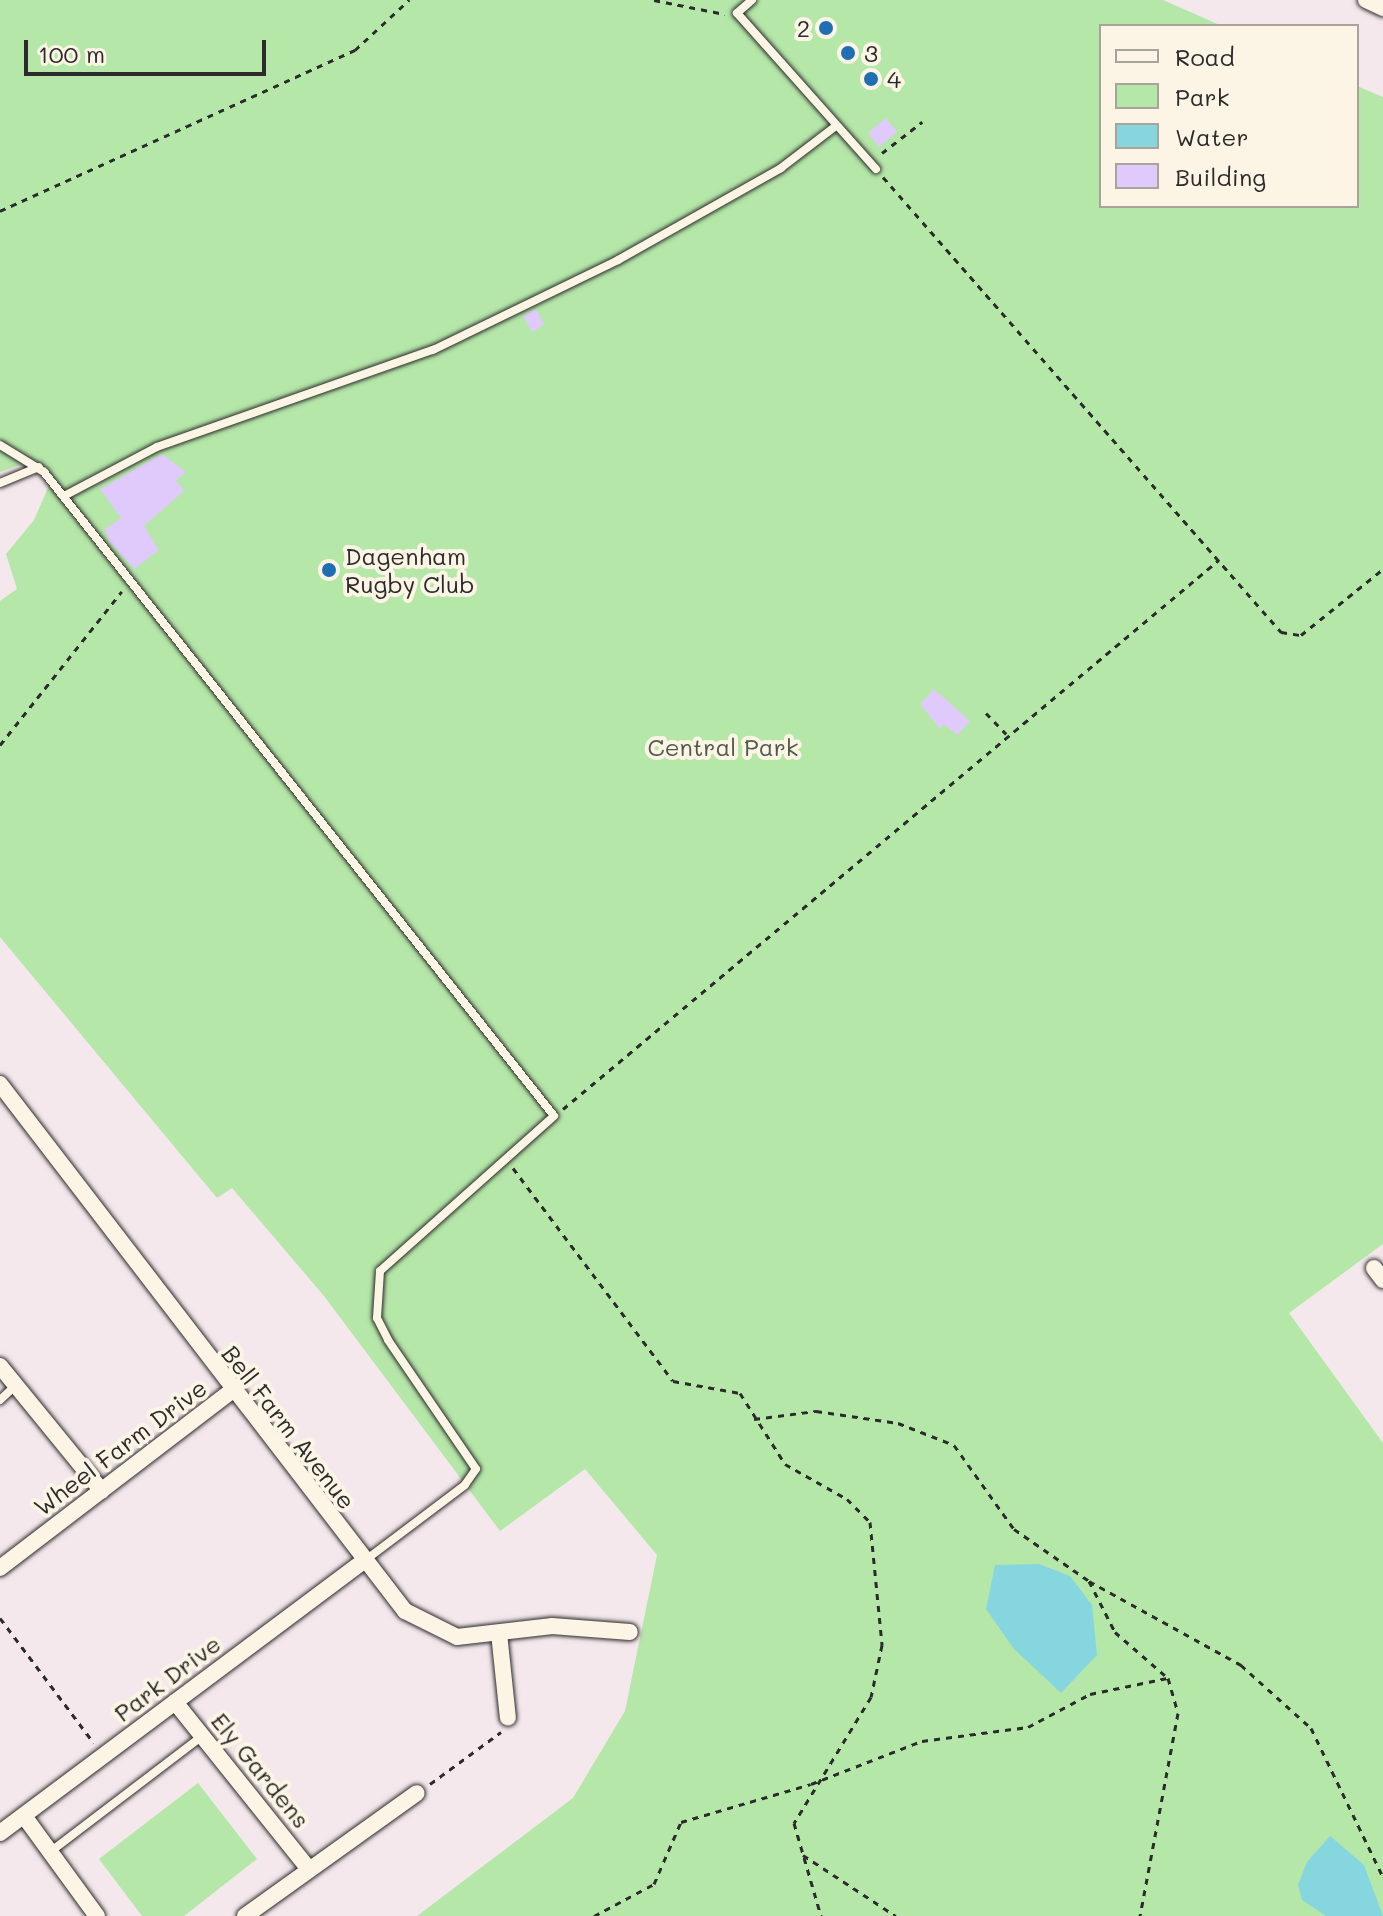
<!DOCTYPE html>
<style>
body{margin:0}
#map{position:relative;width:1383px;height:1916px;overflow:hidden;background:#f4e8ec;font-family:Mali,sans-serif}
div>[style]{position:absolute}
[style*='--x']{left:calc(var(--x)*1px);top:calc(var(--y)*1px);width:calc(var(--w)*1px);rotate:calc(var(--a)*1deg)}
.green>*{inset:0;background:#b5e7a8}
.water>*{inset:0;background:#85d6de}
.building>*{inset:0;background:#e0cafb}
.path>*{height:3px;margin-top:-1.5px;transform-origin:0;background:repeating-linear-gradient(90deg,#2b2b2b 0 6px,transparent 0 12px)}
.roads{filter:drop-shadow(0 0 2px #2b2b2b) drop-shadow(0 0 2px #2b2b2b)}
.service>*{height:8px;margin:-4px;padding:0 4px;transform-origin:4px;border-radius:4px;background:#fcf5e5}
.minor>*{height:16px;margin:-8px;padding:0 8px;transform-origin:8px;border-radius:8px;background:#fcf5e5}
.dots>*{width:22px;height:22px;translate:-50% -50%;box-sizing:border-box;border:4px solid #fcf5e5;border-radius:50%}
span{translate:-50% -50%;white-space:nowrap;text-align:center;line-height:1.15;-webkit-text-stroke:8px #fcf5e5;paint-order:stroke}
.poi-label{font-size:24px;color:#2b2b2b}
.right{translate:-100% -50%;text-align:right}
.left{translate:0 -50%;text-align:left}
.park-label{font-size:24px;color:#4e5a4a}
.street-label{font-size:24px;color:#2b2b2b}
.legend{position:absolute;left:1099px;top:24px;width:260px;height:184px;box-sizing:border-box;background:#fcf5e5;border:2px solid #a8a49b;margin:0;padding:10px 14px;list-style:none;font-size:24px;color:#2b2b2b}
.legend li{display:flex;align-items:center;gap:16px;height:40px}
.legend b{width:40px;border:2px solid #a8a49b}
.scale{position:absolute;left:24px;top:40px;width:242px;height:36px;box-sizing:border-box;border:4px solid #2b2b2b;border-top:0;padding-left:10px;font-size:24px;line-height:28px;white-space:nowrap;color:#2b2b2b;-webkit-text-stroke:6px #fcf5e5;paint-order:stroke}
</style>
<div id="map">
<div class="green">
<i style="clip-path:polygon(0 0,1163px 0,1222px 26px,1101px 26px,1101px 206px,1357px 206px,1357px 86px,1383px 97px,1383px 1244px,1289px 1313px,1383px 1443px,1383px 1916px,417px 1916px,573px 1798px,625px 1711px,657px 1555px,585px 1469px,500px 1531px,324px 1296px,232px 1188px,217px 1198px,0 937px,0 601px,17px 589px,6px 554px,34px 520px,51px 481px,26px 463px,0 472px)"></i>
<i style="clip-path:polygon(198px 1783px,257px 1859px,184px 1916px,142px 1916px,99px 1859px)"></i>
</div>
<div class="water">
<i style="clip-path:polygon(1039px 1564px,1070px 1576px,1092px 1605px,1097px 1655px,1061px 1693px,1014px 1649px,986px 1609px,995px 1565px)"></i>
<i style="clip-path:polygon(1330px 1836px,1364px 1865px,1383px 1916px,1326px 1916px,1302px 1900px,1298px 1885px,1307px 1862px)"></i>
</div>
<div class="building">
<i style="clip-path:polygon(886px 118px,897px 132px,879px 147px,868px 133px)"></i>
<i style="clip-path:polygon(536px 309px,544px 325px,532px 332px,523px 316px)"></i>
<i style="clip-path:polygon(162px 454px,186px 472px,176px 480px,184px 491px,144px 526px,159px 550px,134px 569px,109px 541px,105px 529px,121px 518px,100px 489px)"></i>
<i style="clip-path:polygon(934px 689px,970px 721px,957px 735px,944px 724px,940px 729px,920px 704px)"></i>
</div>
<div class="path">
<i style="--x:654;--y:0;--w:72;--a:11.2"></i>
<i style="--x:882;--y:153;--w:51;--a:-37.8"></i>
<i style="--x:883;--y:177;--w:605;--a:48.82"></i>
<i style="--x:1281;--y:632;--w:20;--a:9"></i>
<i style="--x:1301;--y:635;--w:105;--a:-38.8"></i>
<i style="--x:0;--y:211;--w:390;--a:-24.4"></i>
<i style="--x:355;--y:50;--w:74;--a:-42.8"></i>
<i style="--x:986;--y:713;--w:29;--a:46"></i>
<i style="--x:0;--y:745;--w:196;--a:-51.6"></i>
<i style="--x:563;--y:1109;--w:855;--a:-39.93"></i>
<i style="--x:513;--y:1168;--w:266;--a:53.1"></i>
<i style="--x:673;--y:1381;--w:68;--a:10.2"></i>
<i style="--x:740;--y:1393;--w:84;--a:57.6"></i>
<i style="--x:785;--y:1464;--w:71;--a:29.4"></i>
<i style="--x:847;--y:1499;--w:33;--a:45"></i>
<i style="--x:870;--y:1522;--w:124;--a:84.4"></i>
<i style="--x:882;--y:1645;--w:53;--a:101.9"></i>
<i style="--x:871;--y:1697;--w:148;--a:121.4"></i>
<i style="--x:794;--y:1823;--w:97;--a:73.8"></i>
<i style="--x:754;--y:1419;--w:63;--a:-7.4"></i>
<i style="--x:816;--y:1411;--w:83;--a:8.3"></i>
<i style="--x:898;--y:1423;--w:60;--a:21.4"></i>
<i style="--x:954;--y:1445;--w:103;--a:54.5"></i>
<i style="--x:1014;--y:1529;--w:91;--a:34.7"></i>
<i style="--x:1089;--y:1581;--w:57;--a:63"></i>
<i style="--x:1115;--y:1632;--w:70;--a:41"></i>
<i style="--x:1168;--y:1678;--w:36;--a:74"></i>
<i style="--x:1178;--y:1713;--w:207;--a:100.6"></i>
<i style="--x:1089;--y:1581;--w:174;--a:28.9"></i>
<i style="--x:1241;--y:1665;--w:94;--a:42"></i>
<i style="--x:1311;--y:1728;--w:165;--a:64.2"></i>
<i style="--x:0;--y:1618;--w:156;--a:53.1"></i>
<i style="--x:430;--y:1784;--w:88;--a:-36.2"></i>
<i style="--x:803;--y:1855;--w:111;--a:33.3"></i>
<i style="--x:594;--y:1916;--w:68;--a:-28.1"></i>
<i style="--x:654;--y:1884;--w:68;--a:-66.5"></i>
<i style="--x:681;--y:1822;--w:135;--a:-16.3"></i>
<i style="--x:811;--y:1784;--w:119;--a:-21.2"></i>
<i style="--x:922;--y:1741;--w:107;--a:-7.5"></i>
<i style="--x:1028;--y:1727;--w:70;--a:-28"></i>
<i style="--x:1090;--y:1694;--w:79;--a:-11.7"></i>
</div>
<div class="roads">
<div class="service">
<i style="--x:752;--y:0;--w:20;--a:139"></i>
<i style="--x:737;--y:13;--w:209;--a:48.3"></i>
<i style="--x:0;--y:445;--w:52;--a:31.5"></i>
<i style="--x:44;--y:472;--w:821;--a:51.62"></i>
<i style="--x:554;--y:1116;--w:233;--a:138.3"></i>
<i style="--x:380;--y:1271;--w:47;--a:93.7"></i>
<i style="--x:377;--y:1318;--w:25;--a:63"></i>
<i style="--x:388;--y:1340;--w:156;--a:55.7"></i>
<i style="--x:476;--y:1469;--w:19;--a:125"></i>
<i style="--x:465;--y:1485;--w:126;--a:143"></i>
<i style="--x:0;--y:483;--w:42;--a:-22.3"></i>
<i style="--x:64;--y:496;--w:105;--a:-27.8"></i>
<i style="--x:157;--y:447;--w:293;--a:-19.4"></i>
<i style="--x:433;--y:350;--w:206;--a:-25.9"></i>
<i style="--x:618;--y:260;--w:187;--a:-29.4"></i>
<i style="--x:781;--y:168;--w:69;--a:-37.4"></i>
<i style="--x:0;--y:1400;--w:21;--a:-43"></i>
<i style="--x:50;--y:1852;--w:191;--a:-37.3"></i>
</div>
<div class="minor">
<i style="--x:1366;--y:0;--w:19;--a:25"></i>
<i style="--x:0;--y:1084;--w:665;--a:52.46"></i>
<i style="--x:405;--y:1611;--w:58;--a:26.6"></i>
<i style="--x:457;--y:1637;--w:96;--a:-6.6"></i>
<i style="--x:552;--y:1626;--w:78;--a:4.4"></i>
<i style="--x:1374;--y:1268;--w:15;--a:53"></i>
<i style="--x:0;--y:1366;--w:161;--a:50.8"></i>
<i style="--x:0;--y:1568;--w:290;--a:-37.4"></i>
<i style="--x:499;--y:1633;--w:85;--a:84"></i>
<i style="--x:175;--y:1702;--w:213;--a:51.3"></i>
<i style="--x:24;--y:1816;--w:124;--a:53.9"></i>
<i style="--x:0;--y:1833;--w:454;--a:-36.8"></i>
<i style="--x:245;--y:1916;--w:211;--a:-35.6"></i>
</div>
</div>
<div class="dots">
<i style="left:826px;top:28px;background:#1f6fb2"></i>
<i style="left:848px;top:53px;background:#1f6fb2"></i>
<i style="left:871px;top:79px;background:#1f6fb2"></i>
<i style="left:329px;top:570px;background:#1f6fb2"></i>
</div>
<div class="poi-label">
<span class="right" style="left:810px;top:28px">2</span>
<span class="left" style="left:864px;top:53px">3</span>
<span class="left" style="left:887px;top:79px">4</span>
<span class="left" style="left:345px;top:570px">Dagenham<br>Rugby Club</span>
</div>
<div class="park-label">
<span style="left:723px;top:747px">Central Park</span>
</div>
<div class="street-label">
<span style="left:289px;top:1427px;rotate:52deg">Bell Farm Avenue</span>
<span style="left:120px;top:1447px;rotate:-37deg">Wheel Farm Drive</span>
<span style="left:167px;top:1678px;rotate:-37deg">Park Drive</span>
<span style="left:261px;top:1770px;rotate:51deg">Ely Gardens</span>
</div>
<ul class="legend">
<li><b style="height:10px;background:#fcf5e5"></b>Road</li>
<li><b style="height:22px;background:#b5e7a8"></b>Park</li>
<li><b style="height:22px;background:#85d6de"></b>Water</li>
<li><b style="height:22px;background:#e0cafb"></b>Building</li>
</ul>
<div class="scale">100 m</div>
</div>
